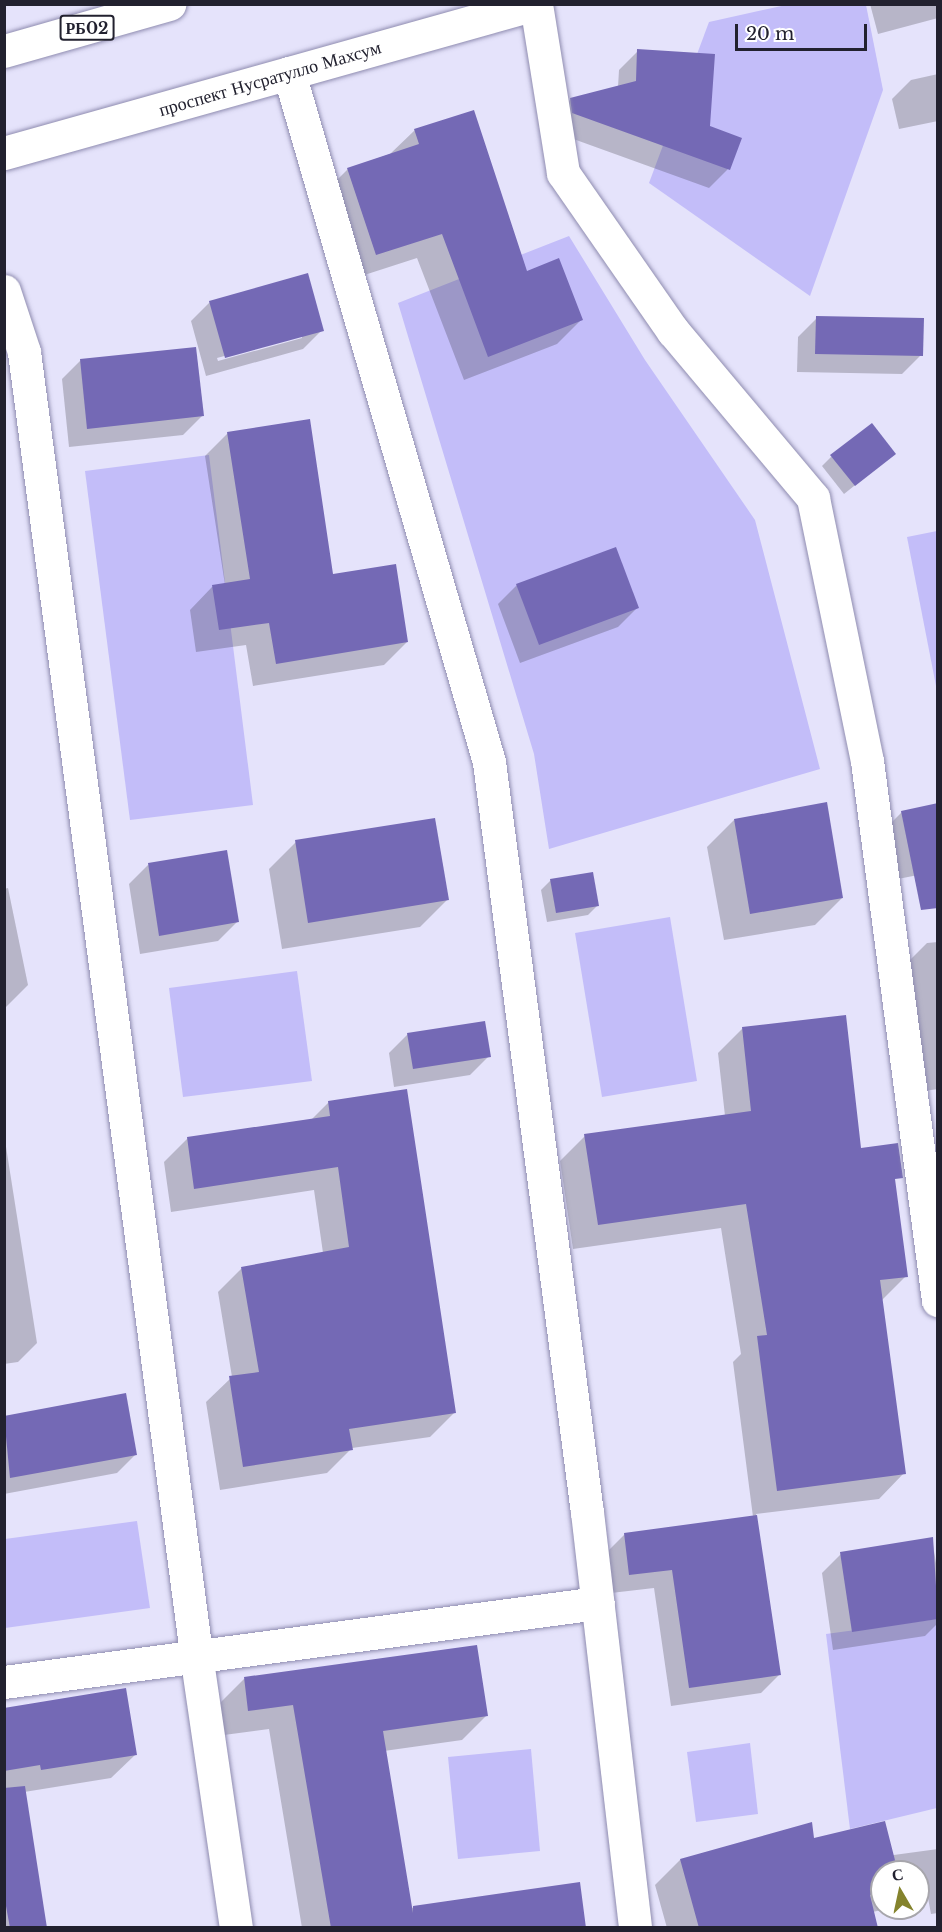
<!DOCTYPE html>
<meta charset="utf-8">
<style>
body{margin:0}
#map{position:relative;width:942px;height:1932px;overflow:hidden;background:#e5e3fb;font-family:"Libre Baskerville",serif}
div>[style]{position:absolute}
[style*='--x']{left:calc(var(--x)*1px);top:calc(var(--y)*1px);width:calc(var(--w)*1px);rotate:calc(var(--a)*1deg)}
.green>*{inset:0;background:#c3bdf9}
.shadow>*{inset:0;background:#0003}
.building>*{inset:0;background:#7469b5}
.roads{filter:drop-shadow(0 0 2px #8f8cb0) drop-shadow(0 0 2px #8f8cb0)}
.minor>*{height:33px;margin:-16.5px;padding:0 16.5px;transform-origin:16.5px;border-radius:16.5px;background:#fff}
.highway>*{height:33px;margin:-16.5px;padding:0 16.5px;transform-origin:16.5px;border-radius:16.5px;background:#fff}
span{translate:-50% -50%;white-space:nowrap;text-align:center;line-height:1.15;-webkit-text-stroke:4.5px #fff;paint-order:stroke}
.shield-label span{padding:2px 4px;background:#fff;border:2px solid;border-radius:4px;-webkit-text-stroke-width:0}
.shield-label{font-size:16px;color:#22212f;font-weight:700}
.street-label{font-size:18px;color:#22212f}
.frame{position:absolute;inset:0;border:6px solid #22212f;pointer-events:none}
.north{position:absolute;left:870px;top:1860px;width:60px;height:60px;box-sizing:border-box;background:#fff;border:2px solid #a7a6ac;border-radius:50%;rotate:351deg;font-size:16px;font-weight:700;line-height:24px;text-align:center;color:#22212f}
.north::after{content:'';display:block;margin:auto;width:21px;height:27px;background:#84832d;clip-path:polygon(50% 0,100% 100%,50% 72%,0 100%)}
.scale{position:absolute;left:735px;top:24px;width:132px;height:27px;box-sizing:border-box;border:3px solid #22212f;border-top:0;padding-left:8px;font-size:18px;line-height:21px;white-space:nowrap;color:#22212f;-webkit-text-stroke:4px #fff;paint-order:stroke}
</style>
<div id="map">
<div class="green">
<i style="clip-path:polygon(786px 5px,866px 5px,883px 90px,810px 296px,649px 183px,709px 22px)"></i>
<i style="clip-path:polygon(569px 236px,645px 360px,755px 520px,820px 769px,549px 849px,534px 754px,398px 303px)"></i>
<i style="clip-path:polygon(209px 455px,253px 805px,130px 820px,85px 471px)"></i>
<i style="clip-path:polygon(937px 531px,938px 531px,937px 691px,907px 537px)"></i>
<i style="clip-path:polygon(670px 917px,697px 1081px,602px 1097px,575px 933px)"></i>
<i style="clip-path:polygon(297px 971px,312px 1081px,183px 1097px,169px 988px)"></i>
<i style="clip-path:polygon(137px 1521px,150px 1608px,5px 1628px,5px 1539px)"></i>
<i style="clip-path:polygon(937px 1619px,937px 1808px,850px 1829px,826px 1634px)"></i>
<i style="clip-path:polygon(750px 1743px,758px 1814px,696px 1822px,687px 1752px)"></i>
<i style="clip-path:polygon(531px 1749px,540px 1851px,458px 1859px,448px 1757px)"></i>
</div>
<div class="shadow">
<i style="clip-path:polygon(870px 4px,938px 4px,938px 18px,878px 34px)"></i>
<i style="clip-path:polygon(638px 51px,708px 127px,728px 169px,709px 188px,554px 132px,552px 118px,571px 99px,618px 87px,619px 70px)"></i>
<i style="clip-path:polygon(938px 74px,938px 121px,899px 129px,892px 99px,911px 80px)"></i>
<i style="clip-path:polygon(415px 130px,526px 273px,581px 320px,557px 344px,464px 380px,417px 258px,352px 279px,324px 193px,348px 169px,390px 154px)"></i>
<i style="clip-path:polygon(evenodd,210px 302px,322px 330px,303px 349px,206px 376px,191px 321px,210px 302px,302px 335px,302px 338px,218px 361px,217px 358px,302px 335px)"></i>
<i style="clip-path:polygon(817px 318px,921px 355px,902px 374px,797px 372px,798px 337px)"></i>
<i style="clip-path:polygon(81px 360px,202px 416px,183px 435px,69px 447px,62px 379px)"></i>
<i style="clip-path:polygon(228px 433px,331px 576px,407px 642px,384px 665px,253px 686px,246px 645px,196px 652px,190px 610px,212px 587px,225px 585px,205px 456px)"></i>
<i style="clip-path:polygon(894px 454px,844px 494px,822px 466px,831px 457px)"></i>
<i style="clip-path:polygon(517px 585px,637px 608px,618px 627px,520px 663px,498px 604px)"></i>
<i style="clip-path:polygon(902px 812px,938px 871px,893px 880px,883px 831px)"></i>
<i style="clip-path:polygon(734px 820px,842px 898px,815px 925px,724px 940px,707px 847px)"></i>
<i style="clip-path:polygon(296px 842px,447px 900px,420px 927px,282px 949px,269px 869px)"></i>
<i style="clip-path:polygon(148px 865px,237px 922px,218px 941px,140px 954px,129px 884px)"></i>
<i style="clip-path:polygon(551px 880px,598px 905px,588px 915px,547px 922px,541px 890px)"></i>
<i style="clip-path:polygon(8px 888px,28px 985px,4px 1009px,4px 889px)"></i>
<i style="clip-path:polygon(938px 942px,938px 1089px,924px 1091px,908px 962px,927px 943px)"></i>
<i style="clip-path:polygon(743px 1028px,860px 1149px,906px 1276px,881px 1301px,904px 1473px,879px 1499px,756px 1514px,780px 1674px,761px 1693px,671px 1706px,654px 1588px,611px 1593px,606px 1553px,625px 1534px,753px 1517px,733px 1362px,741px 1354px,721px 1228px,573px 1249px,560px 1161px,585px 1136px,725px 1116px,718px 1053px)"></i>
<i style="clip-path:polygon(408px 1034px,489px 1056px,470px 1075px,394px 1087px,389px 1053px)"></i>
<i style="clip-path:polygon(329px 1102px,454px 1413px,430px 1437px,352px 1448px,327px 1473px,220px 1490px,206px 1402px,232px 1377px,218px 1292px,241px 1269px,323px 1253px,314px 1190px,171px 1212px,164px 1162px,188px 1138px,310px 1121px)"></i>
<i style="clip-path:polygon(4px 1134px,37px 1343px,18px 1362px,4px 1364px)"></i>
<i style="clip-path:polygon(4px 1418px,136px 1454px,117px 1473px,4px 1494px)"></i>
<i style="clip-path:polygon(932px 1539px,938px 1575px,938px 1623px,925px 1636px,833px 1650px,822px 1573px,841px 1554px)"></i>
<i style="clip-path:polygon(244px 1679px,486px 1716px,462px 1740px,384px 1751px,411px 1908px,578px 1884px,585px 1928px,302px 1928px,269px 1729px,224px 1735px,220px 1703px)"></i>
<i style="clip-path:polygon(4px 1709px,135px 1755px,111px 1778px,18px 1793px,4px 1790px)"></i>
<i style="clip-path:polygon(813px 1840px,842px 1862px,938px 1849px,938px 1913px,931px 1914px,928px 1898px,918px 1901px,918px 1872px,882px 1872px,882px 1908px,889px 1908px,873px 1912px,877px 1928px,667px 1928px,655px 1885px,680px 1860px)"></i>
<i style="clip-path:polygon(4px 1853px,46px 1928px,4px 1928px)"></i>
</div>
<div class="building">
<i style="clip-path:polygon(637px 49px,715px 54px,710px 126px,742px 138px,730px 170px,572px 113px,570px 98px,636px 81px)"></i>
<i style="clip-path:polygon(474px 110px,527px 271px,559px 258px,583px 320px,488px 357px,442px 234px,376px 255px,347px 168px,419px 144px,414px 129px)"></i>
<i style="clip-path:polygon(308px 273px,324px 331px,225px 358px,209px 301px)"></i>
<i style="clip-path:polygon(816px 316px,924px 318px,923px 356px,815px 354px)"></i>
<i style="clip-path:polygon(196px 347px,204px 416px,87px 429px,80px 359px)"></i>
<i style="clip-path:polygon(310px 419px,333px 574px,396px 564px,408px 642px,276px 664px,269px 623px,219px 630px,212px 585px,250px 579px,227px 432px)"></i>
<i style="clip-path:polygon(872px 423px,896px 454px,855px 486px,830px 455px)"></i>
<i style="clip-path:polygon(616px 547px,639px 608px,539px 645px,516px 584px)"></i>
<i style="clip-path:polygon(827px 802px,843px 898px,750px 914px,734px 819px)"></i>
<i style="clip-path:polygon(938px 803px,938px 908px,921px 910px,901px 811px)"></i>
<i style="clip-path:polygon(435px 818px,449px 900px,308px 923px,295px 840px)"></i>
<i style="clip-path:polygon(227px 850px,239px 922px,159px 936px,148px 863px)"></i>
<i style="clip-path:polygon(593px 872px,599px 906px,556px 913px,550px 879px)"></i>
<i style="clip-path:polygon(846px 1015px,861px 1148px,898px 1143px,903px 1178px,895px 1179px,908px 1277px,880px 1280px,906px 1474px,777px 1491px,757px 1336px,767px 1335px,746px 1204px,598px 1225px,584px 1134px,751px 1111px,742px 1027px)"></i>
<i style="clip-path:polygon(485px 1021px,491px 1057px,413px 1069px,407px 1033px)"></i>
<i style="clip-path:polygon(407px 1089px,456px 1413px,349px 1429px,353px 1450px,243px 1467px,229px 1376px,259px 1372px,241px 1267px,349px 1247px,338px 1167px,194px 1189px,187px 1137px,330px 1116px,328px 1101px)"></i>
<i style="clip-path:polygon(126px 1393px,137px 1455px,10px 1478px,4px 1416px)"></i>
<i style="clip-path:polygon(757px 1515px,781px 1675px,689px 1688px,672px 1570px,629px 1575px,624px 1533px)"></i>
<i style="clip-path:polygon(933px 1537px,938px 1619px,852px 1632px,840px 1552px)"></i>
<i style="clip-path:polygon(477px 1645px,488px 1716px,383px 1731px,413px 1913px,413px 1906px,580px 1882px,586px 1928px,331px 1928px,293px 1705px,248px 1711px,244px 1677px)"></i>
<i style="clip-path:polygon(126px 1688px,137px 1755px,41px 1770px,40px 1765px,4px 1771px,4px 1708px)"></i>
<i style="clip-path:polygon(25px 1786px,47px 1928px,10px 1928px,4px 1895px,4px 1788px)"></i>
<i style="clip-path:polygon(885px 1821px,898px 1872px,882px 1872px,882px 1892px,870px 1895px,878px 1928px,699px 1928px,680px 1859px,812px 1822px,814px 1838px)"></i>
</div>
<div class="roads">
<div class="minor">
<i style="--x:536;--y:4;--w:171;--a:80.9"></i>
<i style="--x:563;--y:173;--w:193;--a:55.2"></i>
<i style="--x:673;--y:331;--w:218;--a:50"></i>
<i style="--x:813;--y:498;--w:268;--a:78.4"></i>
<i style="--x:867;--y:761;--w:544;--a:82.5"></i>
<i style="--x:289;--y:73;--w:717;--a:73.81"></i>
<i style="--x:489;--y:762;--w:756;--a:82.56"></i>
<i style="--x:587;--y:1512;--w:419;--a:83.4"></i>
<i style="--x:4;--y:153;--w:552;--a:-15.67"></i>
<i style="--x:4;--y:291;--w:64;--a:71.8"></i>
<i style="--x:24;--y:352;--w:1313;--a:82.47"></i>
<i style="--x:196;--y:1654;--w:277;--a:81.7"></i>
<i style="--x:4;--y:1682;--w:599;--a:-7.58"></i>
</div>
<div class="highway">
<i style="--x:4;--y:51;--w:172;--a:-15.9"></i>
</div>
</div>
<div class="shield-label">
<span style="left:87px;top:28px">РБ02</span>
</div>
<div class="street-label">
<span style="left:270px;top:79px;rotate:-16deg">проспект Нусратулло Махсум</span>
</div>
<div class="frame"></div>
<div class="north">С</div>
<div class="scale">20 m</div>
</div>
